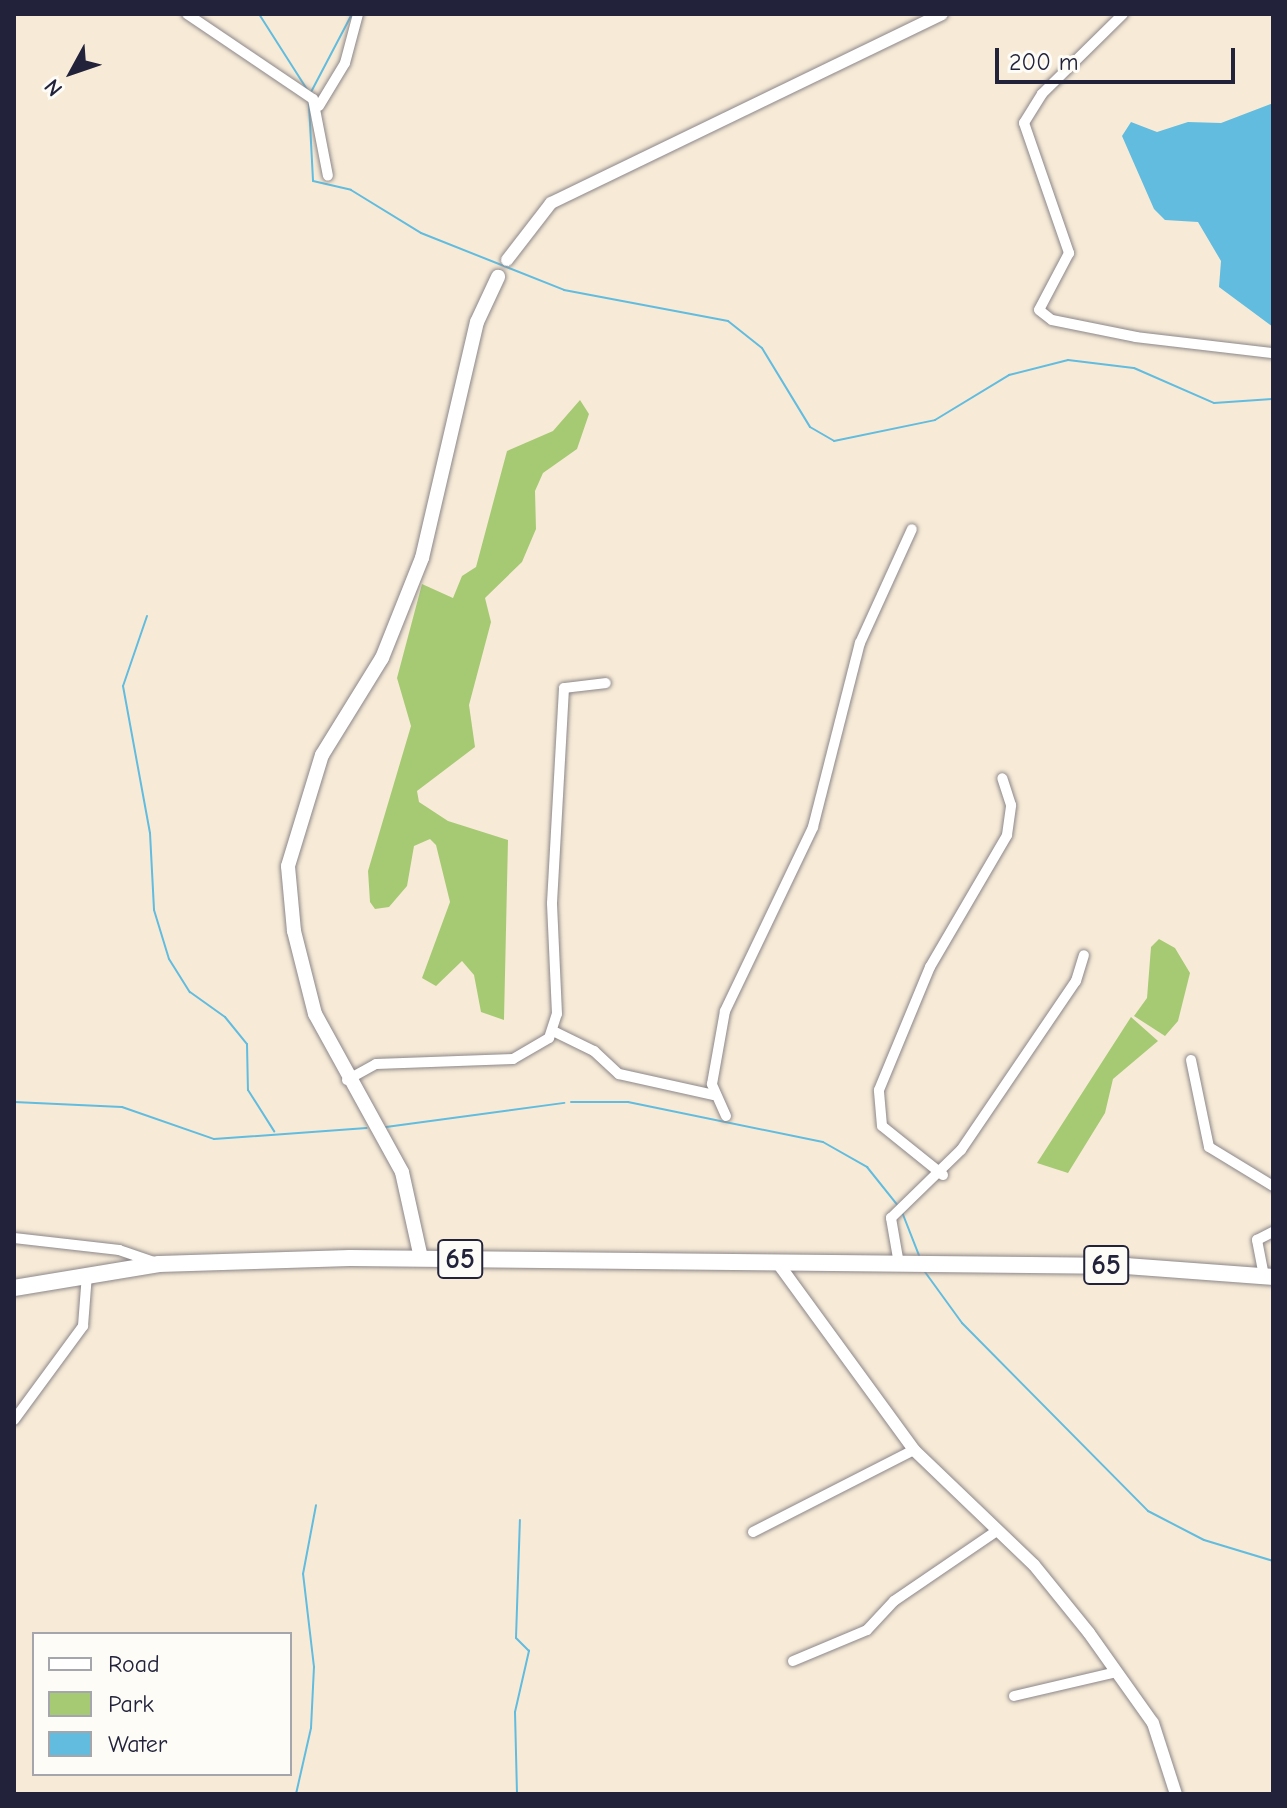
<!DOCTYPE html>
<style>
body{margin:0}
#map{position:relative;width:1287px;height:1808px;overflow:hidden;background:#f7ebd7;font-family:"Comic Neue",sans-serif}
div>[style]{position:absolute}
[style*='--x']{left:calc(var(--x)*1px);top:calc(var(--y)*1px);width:calc(var(--w)*1px);rotate:calc(var(--a)*1deg)}
.green>*{inset:0;background:#a6ca74}
.water>*{inset:0;background:#61bcdf}
.stream>*{height:2px;margin:-1px;padding:0 1px;transform-origin:1px;border-radius:1px;background:#61bcdf}
.roads{filter:drop-shadow(0 0 2px #8c8689) drop-shadow(0 0 2px #8c8689)}
.minor>*{height:10px;margin:-5px;padding:0 5px;transform-origin:5px;border-radius:5px;background:#fff}
.tertiary>*{height:12px;margin:-6px;padding:0 6px;transform-origin:6px;border-radius:6px;background:#fff}
.secondary>*{height:14px;margin:-7px;padding:0 7px;transform-origin:7px;border-radius:7px;background:#fff}
.primary>*{height:16px;margin:-8px;padding:0 8px;transform-origin:8px;border-radius:8px;background:#fff}
span{translate:-50% -50%;white-space:nowrap;text-align:center;line-height:1.15;-webkit-text-stroke:8px #fdfcf7;paint-order:stroke}
.shield-label span{padding:2px 6px;background:#fdfcf7;border:2px solid;border-radius:6px;-webkit-text-stroke-width:0}
.shield-label{font-size:28px;color:#22223b;font-weight:700}
.frame{position:absolute;inset:0;border:16px solid #22223b;pointer-events:none}
.legend{position:absolute;left:32px;top:1632px;width:260px;height:144px;box-sizing:border-box;background:#fdfcf7;border:2px solid #a5a5ac;margin:0;padding:10px 14px;list-style:none;font-size:24px;color:#22223b}
.legend li{display:flex;align-items:center;gap:16px;height:40px}
.legend b{width:40px;border:2px solid #a5a5ac}
.north{position:absolute;left:32px;top:32px;width:80px;height:80px;-webkit-text-stroke:6px #fdfcf7;paint-order:stroke;rotate:230deg;font-size:22px;font-weight:700;line-height:32px;text-align:center;color:#22223b}
.north::after{content:'';display:block;margin:auto;width:28px;height:36px;background:#22223b;clip-path:polygon(50% 0,100% 100%,50% 72%,0 100%)}
.scale{position:absolute;left:995px;top:48px;width:240px;height:36px;box-sizing:border-box;border:4px solid #22223b;border-top:0;padding-left:10px;font-size:24px;line-height:28px;white-space:nowrap;color:#22223b;-webkit-text-stroke:6px #fdfcf7;paint-order:stroke}
</style>
<div id="map">
<div class="green">
<i style="clip-path:polygon(580px 400px,589px 414px,577px 449px,543px 473px,535px 491px,536px 529px,522px 562px,485px 598px,491px 622px,469px 705px,475px 747px,417px 791px,419px 802px,448px 821px,508px 840px,504px 1020px,481px 1012px,474px 975px,462px 961px,436px 986px,422px 978px,450px 902px,436px 845px,430px 839px,414px 846px,407px 886px,389px 907px,375px 909px,370px 902px,368px 871px,411px 726px,397px 678px,422px 584px,453px 598px,462px 576px,476px 567px,507px 451px,553px 431px)"></i>
<i style="clip-path:polygon(1159px 939px,1175px 948px,1190px 973px,1178px 1021px,1165px 1036px,1134px 1016px,1147px 998px,1151px 947px)"></i>
<i style="clip-path:polygon(1131px 1017px,1158px 1041px,1113px 1079px,1105px 1113px,1068px 1173px,1037px 1163px)"></i>
</div>
<div class="water">
<i style="clip-path:polygon(1273px 103px,1273px 327px,1219px 287px,1221px 261px,1198px 222px,1165px 220px,1154px 209px,1122px 136px,1131px 122px,1157px 132px,1188px 122px,1221px 123px)"></i>
</div>
<div class="stream">
<i style="--x:259;--y:14;--w:91;--a:57.5"></i>
<i style="--x:310;--y:94;--w:90;--a:-62.3"></i>
<i style="--x:309;--y:104;--w:77;--a:87"></i>
<i style="--x:313;--y:181;--w:39;--a:13"></i>
<i style="--x:351;--y:190;--w:82;--a:31.6"></i>
<i style="--x:421;--y:233;--w:154;--a:21.7"></i>
<i style="--x:564;--y:290;--w:167;--a:10.7"></i>
<i style="--x:728;--y:321;--w:43;--a:38.5"></i>
<i style="--x:762;--y:348;--w:92;--a:58.7"></i>
<i style="--x:810;--y:427;--w:28;--a:30"></i>
<i style="--x:834;--y:441;--w:103;--a:-11.7"></i>
<i style="--x:935;--y:420;--w:87;--a:-31.3"></i>
<i style="--x:1009;--y:375;--w:61;--a:-14.3"></i>
<i style="--x:1068;--y:360;--w:66;--a:6.9"></i>
<i style="--x:1134;--y:368;--w:87;--a:23.6"></i>
<i style="--x:1214;--y:403;--w:59;--a:-3.9"></i>
<i style="--x:147;--y:616;--w:74;--a:108.9"></i>
<i style="--x:123;--y:686;--w:149;--a:79.6"></i>
<i style="--x:150;--y:833;--w:77;--a:87"></i>
<i style="--x:154;--y:910;--w:51;--a:73"></i>
<i style="--x:169;--y:959;--w:39;--a:58"></i>
<i style="--x:190;--y:992;--w:43;--a:35.5"></i>
<i style="--x:225;--y:1017;--w:35;--a:51"></i>
<i style="--x:247;--y:1044;--w:46;--a:88.8"></i>
<i style="--x:248;--y:1090;--w:49;--a:57.6"></i>
<i style="--x:14;--y:1102;--w:108;--a:2.7"></i>
<i style="--x:122;--y:1107;--w:97;--a:19.2"></i>
<i style="--x:214;--y:1139;--w:153;--a:-4.1"></i>
<i style="--x:571;--y:1102;--w:57;--a:0"></i>
<i style="--x:628;--y:1102;--w:199;--a:11.6"></i>
<i style="--x:823;--y:1142;--w:51;--a:29.6"></i>
<i style="--x:867;--y:1167;--w:51;--a:51.3"></i>
<i style="--x:386;--y:1127;--w:180;--a:-7.7"></i>
<i style="--x:902;--y:1212;--w:49;--a:68.6"></i>
<i style="--x:925;--y:1272;--w:63;--a:54"></i>
<i style="--x:962;--y:1323;--w:264;--a:45.3"></i>
<i style="--x:1148;--y:1511;--w:63;--a:27.4"></i>
<i style="--x:1204;--y:1540;--w:72;--a:16.9"></i>
<i style="--x:296;--y:1794;--w:68;--a:-77.2"></i>
<i style="--x:311;--y:1728;--w:61;--a:-87.2"></i>
<i style="--x:314;--y:1667;--w:94;--a:-96.7"></i>
<i style="--x:303;--y:1574;--w:70;--a:-79.3"></i>
<i style="--x:517;--y:1794;--w:82;--a:-91.4"></i>
<i style="--x:515;--y:1712;--w:63;--a:-77.1"></i>
<i style="--x:529;--y:1651;--w:18;--a:-135"></i>
<i style="--x:516;--y:1638;--w:118;--a:-88.1"></i>
</div>
<div class="roads">
<div class="minor">
<i style="--x:187;--y:14;--w:152;--a:34"></i>
<i style="--x:313;--y:99;--w:78;--a:79"></i>
<i style="--x:1123;--y:14;--w:114;--a:135.4"></i>
<i style="--x:1042;--y:94;--w:34;--a:122"></i>
<i style="--x:1024;--y:123;--w:138;--a:70.9"></i>
<i style="--x:1069;--y:253;--w:64;--a:117.8"></i>
<i style="--x:1039;--y:310;--w:16;--a:38"></i>
<i style="--x:1052;--y:320;--w:86;--a:11.4"></i>
<i style="--x:1136;--y:337;--w:138;--a:6.7"></i>
<i style="--x:319;--y:106;--w:50;--a:-58.8"></i>
<i style="--x:345;--y:63;--w:51;--a:-75.1"></i>
<i style="--x:553;--y:1031;--w:46;--a:26"></i>
<i style="--x:594;--y:1051;--w:34;--a:43"></i>
<i style="--x:619;--y:1074;--w:97;--a:12.5"></i>
<i style="--x:1191;--y:1060;--w:89;--a:78.3"></i>
<i style="--x:1209;--y:1147;--w:75;--a:31.4"></i>
<i style="--x:347;--y:1080;--w:33;--a:-29"></i>
<i style="--x:376;--y:1064;--w:137;--a:-2.1"></i>
<i style="--x:513;--y:1059;--w:42;--a:-30.3"></i>
<i style="--x:549;--y:1038;--w:25;--a:-72"></i>
<i style="--x:557;--y:1014;--w:111;--a:-92.6"></i>
<i style="--x:552;--y:903;--w:215;--a:-86.8"></i>
<i style="--x:564;--y:688;--w:42;--a:-6.8"></i>
<i style="--x:726;--y:1116;--w:35;--a:-114"></i>
<i style="--x:712;--y:1084;--w:74;--a:-79.9"></i>
<i style="--x:725;--y:1011;--w:204;--a:-64.4"></i>
<i style="--x:813;--y:827;--w:190;--a:-75.7"></i>
<i style="--x:860;--y:643;--w:125;--a:-65.5"></i>
<i style="--x:943;--y:1175;--w:78;--a:-141.2"></i>
<i style="--x:882;--y:1126;--w:36;--a:-95"></i>
<i style="--x:879;--y:1090;--w:133;--a:-67.5"></i>
<i style="--x:930;--y:967;--w:153;--a:-59.7"></i>
<i style="--x:1007;--y:835;--w:30;--a:-82"></i>
<i style="--x:1011;--y:805;--w:28;--a:-108"></i>
<i style="--x:14;--y:1238;--w:106;--a:6.5"></i>
<i style="--x:119;--y:1250;--w:40;--a:18.9"></i>
<i style="--x:899;--y:1264;--w:47;--a:-99.9"></i>
<i style="--x:891;--y:1218;--w:98;--a:-44.2"></i>
<i style="--x:961;--y:1150;--w:204;--a:-55.8"></i>
<i style="--x:1076;--y:981;--w:27;--a:-73"></i>
<i style="--x:1264;--y:1276;--w:37;--a:-101"></i>
<i style="--x:1257;--y:1240;--w:18;--a:-27"></i>
<i style="--x:14;--y:1420;--w:117;--a:-53.7"></i>
<i style="--x:83;--y:1326;--w:52;--a:-85.6"></i>
<i style="--x:753;--y:1532;--w:181;--a:-27"></i>
<i style="--x:793;--y:1661;--w:80;--a:-22.7"></i>
<i style="--x:867;--y:1630;--w:40;--a:-47"></i>
<i style="--x:894;--y:1601;--w:126;--a:-34.3"></i>
<i style="--x:1014;--y:1696;--w:105;--a:-13.2"></i>
</div>
<div class="tertiary">
<i style="--x:507;--y:260;--w:72;--a:-52.3"></i>
<i style="--x:551;--y:203;--w:434;--a:-25.8"></i>
<i style="--x:777;--y:1262;--w:233;--a:53.9"></i>
<i style="--x:914;--y:1450;--w:166;--a:43.8"></i>
<i style="--x:1034;--y:1565;--w:87;--a:51"></i>
<i style="--x:1089;--y:1633;--w:110;--a:54.6"></i>
<i style="--x:1153;--y:1723;--w:75;--a:72.1"></i>
</div>
<div class="secondary">
<i style="--x:421;--y:1258;--w:88;--a:-102.5"></i>
<i style="--x:402;--y:1172;--w:180;--a:-118.8"></i>
<i style="--x:315;--y:1014;--w:86;--a:-104.2"></i>
<i style="--x:294;--y:931;--w:65;--a:-95.3"></i>
<i style="--x:288;--y:866;--w:116;--a:-73"></i>
<i style="--x:322;--y:755;--w:114;--a:-58.3"></i>
<i style="--x:382;--y:658;--w:108;--a:-68.2"></i>
<i style="--x:422;--y:558;--w:242;--a:-76.9"></i>
<i style="--x:477;--y:322;--w:50;--a:-65"></i>
</div>
<div class="primary">
<i style="--x:14;--y:1288;--w:147;--a:-9.4"></i>
<i style="--x:159;--y:1264;--w:191;--a:-1.8"></i>
<i style="--x:350;--y:1258;--w:777;--a:0.59"></i>
<i style="--x:1127;--y:1266;--w:146;--a:4.3"></i>
</div>
</div>
<div class="shield-label">
<span style="left:460px;top:1259px">65</span>
<span style="left:1106px;top:1265px">65</span>
</div>
<div class="frame"></div>
<ul class="legend">
<li><b style="height:10px;background:#fff"></b>Road</li>
<li><b style="height:22px;background:#a6ca74"></b>Park</li>
<li><b style="height:22px;background:#61bcdf"></b>Water</li>
</ul>
<div class="north">N</div>
<div class="scale">200 m</div>
</div>
